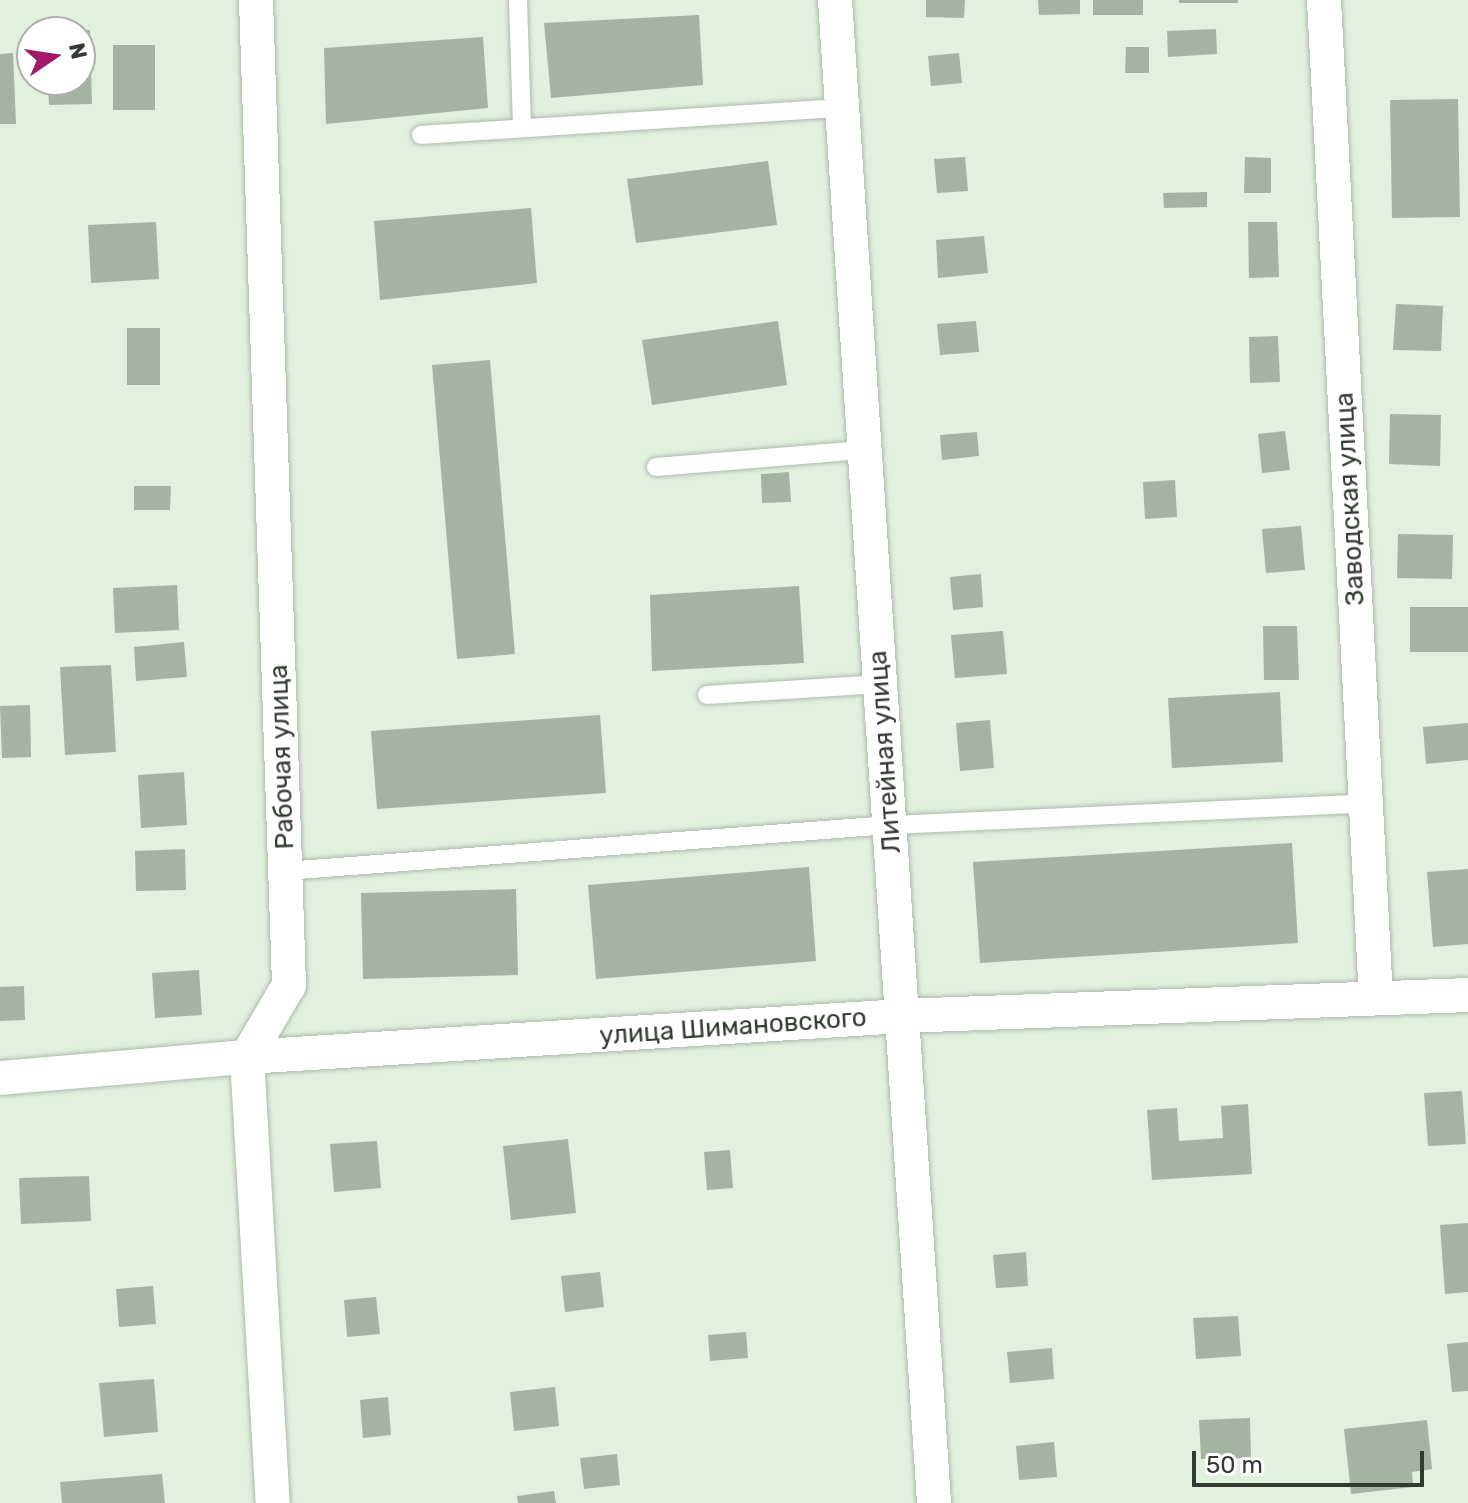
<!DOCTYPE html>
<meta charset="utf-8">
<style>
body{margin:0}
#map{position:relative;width:1468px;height:1503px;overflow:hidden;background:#e1f1de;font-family:Rubik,sans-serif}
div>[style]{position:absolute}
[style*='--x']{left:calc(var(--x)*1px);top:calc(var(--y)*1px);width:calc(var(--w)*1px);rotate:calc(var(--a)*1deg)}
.building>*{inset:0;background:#a5b4a2}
.roads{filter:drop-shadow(0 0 2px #acbba9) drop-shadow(0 0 2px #acbba9)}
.service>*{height:18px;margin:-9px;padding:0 9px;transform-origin:9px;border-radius:9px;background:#fff}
.minor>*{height:34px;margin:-17px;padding:0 17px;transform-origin:17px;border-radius:17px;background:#fff}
span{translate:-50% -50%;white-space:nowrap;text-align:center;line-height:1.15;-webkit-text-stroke:6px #fff;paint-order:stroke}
.street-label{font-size:26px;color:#333a32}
.north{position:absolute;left:16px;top:16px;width:80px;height:80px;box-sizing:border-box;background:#fff;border:2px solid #adb0ad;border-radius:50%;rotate:77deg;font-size:22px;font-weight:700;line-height:32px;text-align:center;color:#333a32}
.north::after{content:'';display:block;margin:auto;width:28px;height:36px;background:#a01a68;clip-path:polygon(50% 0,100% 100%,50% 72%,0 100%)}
.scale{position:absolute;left:1192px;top:1451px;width:232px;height:36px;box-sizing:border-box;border:4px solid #333a32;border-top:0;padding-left:10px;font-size:24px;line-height:28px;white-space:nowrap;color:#333a32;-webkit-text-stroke:6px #fff;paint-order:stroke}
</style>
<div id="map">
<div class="building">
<i style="clip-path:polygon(926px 0,965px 0,964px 18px,926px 17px)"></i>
<i style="clip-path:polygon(1038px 0,1080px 0,1080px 14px,1039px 15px)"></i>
<i style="clip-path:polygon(1093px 0,1143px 0,1143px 15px,1093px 15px)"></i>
<i style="clip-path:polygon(1179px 0,1238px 0,1238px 3px,1179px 3px)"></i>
<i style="clip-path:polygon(699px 15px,703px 85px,551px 98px,544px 23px)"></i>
<i style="clip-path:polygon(1216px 29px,1217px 54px,1168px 57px,1167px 31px)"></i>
<i style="clip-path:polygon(80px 30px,90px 30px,92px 104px,49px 105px,48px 80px,80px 80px)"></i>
<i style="clip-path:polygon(483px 37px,488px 108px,326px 124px,324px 48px)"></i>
<i style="clip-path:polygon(113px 45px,155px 45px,155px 110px,113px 110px)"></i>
<i style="clip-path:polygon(1126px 47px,1149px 47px,1149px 73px,1125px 73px)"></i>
<i style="clip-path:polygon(13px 53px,16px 124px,0 124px,0 54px)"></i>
<i style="clip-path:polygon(959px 53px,962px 83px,931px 86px,928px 56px)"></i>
<i style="clip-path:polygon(1458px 99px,1460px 217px,1392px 218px,1390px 100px)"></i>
<i style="clip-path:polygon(965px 157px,968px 191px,937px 193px,934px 159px)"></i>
<i style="clip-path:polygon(1245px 157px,1271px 158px,1271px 193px,1244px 193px)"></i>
<i style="clip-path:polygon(768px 161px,777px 225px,636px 243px,627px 179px)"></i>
<i style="clip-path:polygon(1207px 192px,1207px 207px,1164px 208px,1163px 193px)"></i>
<i style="clip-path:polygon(531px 208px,537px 283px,380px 300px,374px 221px)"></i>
<i style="clip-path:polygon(156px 222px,159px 279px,91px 283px,88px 225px)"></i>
<i style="clip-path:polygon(1248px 222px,1277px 222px,1279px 277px,1249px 278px)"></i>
<i style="clip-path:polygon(984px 236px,988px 273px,938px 278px,936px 240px)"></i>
<i style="clip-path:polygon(1396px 304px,1443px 306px,1441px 351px,1393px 350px)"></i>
<i style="clip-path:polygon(778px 321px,787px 385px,652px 405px,642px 340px)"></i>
<i style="clip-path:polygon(976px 321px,979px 352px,940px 355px,937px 324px)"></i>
<i style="clip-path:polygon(127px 328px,160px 328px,160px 385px,127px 385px)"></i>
<i style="clip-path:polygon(1278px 336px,1280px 382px,1250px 383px,1249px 337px)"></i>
<i style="clip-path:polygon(490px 360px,515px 654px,457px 659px,432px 365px)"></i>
<i style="clip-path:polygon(1390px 414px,1441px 415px,1440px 466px,1389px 464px)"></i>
<i style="clip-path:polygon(1285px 431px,1290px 470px,1262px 473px,1258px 434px)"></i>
<i style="clip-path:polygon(977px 432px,979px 456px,942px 460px,940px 435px)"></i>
<i style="clip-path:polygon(789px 472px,791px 502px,762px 503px,761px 474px)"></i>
<i style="clip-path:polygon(1175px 480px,1177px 517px,1145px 519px,1143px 482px)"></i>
<i style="clip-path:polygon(134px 486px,171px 486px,170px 510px,134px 510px)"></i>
<i style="clip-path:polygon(1301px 526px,1305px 570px,1266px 573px,1262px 529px)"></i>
<i style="clip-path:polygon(1398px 534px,1453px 535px,1452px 579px,1397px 578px)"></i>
<i style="clip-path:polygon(981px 574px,983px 607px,953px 610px,950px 577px)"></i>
<i style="clip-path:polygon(177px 585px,179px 630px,115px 633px,113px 588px)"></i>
<i style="clip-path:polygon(799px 586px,804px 663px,652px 671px,650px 595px)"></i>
<i style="clip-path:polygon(1410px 607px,1468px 607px,1468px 652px,1410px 652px)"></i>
<i style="clip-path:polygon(1263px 626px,1297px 626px,1299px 680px,1264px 680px)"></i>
<i style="clip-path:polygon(1003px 631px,1007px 674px,955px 678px,951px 635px)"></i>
<i style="clip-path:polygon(184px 642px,187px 677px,136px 681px,134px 647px)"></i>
<i style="clip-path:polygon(111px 665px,116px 752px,65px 755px,60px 667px)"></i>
<i style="clip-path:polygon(1280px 692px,1283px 762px,1172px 768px,1168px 698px)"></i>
<i style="clip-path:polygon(30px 705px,31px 757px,2px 758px,0 706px)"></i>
<i style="clip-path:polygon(600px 715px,606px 793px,377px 809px,371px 731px)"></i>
<i style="clip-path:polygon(990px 720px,994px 768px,960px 771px,956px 723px)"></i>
<i style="clip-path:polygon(1468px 723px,1468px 760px,1426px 764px,1423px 727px)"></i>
<i style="clip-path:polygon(184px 772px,187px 825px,141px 828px,138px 775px)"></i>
<i style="clip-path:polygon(1292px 843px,1298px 943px,980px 963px,973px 862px)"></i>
<i style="clip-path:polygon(185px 849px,186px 890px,136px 891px,135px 851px)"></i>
<i style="clip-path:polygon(809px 867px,816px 961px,596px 979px,588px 885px)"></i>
<i style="clip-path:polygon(1468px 869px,1468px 944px,1433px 947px,1427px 872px)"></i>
<i style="clip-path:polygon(516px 889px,518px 975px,363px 979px,361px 893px)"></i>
<i style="clip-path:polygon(199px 970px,202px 1015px,155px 1018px,152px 973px)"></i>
<i style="clip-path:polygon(24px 986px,25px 1020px,0 1021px,0 987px)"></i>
<i style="clip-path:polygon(1462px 1091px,1466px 1144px,1428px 1146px,1424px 1093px)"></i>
<i style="clip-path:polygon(1248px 1104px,1252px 1174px,1152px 1180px,1147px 1110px,1177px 1108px,1179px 1141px,1223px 1138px,1221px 1106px)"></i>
<i style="clip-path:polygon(568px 1139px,576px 1213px,511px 1220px,503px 1146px)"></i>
<i style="clip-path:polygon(377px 1141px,381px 1188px,334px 1192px,330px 1144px)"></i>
<i style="clip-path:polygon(730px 1150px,733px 1188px,707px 1190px,704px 1152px)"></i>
<i style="clip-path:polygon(89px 1176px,91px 1221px,21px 1224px,19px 1178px)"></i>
<i style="clip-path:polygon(1468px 1223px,1468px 1292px,1445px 1294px,1440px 1225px)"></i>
<i style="clip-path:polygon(1026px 1252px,1028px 1286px,996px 1288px,993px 1255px)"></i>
<i style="clip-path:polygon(600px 1272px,604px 1307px,565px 1312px,561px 1276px)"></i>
<i style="clip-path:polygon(153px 1286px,156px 1324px,119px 1327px,116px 1289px)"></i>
<i style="clip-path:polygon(376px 1297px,380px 1334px,347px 1337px,344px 1300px)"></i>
<i style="clip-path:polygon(1238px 1316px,1241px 1356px,1196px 1359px,1193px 1318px)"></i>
<i style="clip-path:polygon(746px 1332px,748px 1358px,710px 1361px,708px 1335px)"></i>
<i style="clip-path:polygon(1468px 1342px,1468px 1391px,1452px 1392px,1447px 1344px)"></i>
<i style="clip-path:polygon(1052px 1348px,1054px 1379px,1010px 1383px,1007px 1352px)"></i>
<i style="clip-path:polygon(154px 1379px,158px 1432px,104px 1437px,99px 1383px)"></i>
<i style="clip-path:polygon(555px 1387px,559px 1426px,514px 1431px,510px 1392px)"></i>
<i style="clip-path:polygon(388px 1397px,391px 1435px,363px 1438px,360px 1400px)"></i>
<i style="clip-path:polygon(1250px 1418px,1251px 1458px,1201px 1459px,1199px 1420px)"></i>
<i style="clip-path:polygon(1427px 1420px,1432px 1469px,1412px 1472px,1413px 1487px,1351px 1494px,1344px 1429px)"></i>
<i style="clip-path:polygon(1054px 1442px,1057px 1477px,1019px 1480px,1016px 1446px)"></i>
<i style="clip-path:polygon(617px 1454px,620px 1485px,584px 1489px,580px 1458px)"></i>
<i style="clip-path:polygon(162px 1474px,165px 1503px,62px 1503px,60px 1482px)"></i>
<i style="clip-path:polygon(554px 1491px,556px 1503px,518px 1503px,517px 1496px)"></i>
</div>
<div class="roads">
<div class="service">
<i style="--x:518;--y:0;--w:128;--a:88.2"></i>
<i style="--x:421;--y:135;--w:423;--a:-3.7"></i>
<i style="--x:656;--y:467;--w:210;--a:-4.7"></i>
<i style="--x:707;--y:695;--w:173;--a:-3.6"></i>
<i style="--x:285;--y:871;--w:607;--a:-4.35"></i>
<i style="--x:890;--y:825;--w:477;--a:-2.6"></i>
</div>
<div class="minor">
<i style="--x:256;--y:0;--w:986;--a:88.08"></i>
<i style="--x:289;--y:985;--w:83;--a:120.3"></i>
<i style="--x:247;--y:1057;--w:447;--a:86.7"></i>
<i style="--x:835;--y:0;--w:1506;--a:86.23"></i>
<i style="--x:1324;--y:0;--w:999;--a:87.02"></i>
<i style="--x:0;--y:1078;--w:248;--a:-4.9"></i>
<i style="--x:247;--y:1057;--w:656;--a:-3.58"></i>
<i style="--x:902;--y:1016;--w:566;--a:-2.12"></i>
</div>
</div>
<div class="street-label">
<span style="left:1350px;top:499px;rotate:-93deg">Заводская улица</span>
<span style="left:885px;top:752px;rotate:-94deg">Литейная улица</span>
<span style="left:282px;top:757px;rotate:-92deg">Рабочая улица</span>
<span style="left:733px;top:1027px;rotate:-4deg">улица Шимановского</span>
</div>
<div class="north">N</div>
<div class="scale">50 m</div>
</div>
